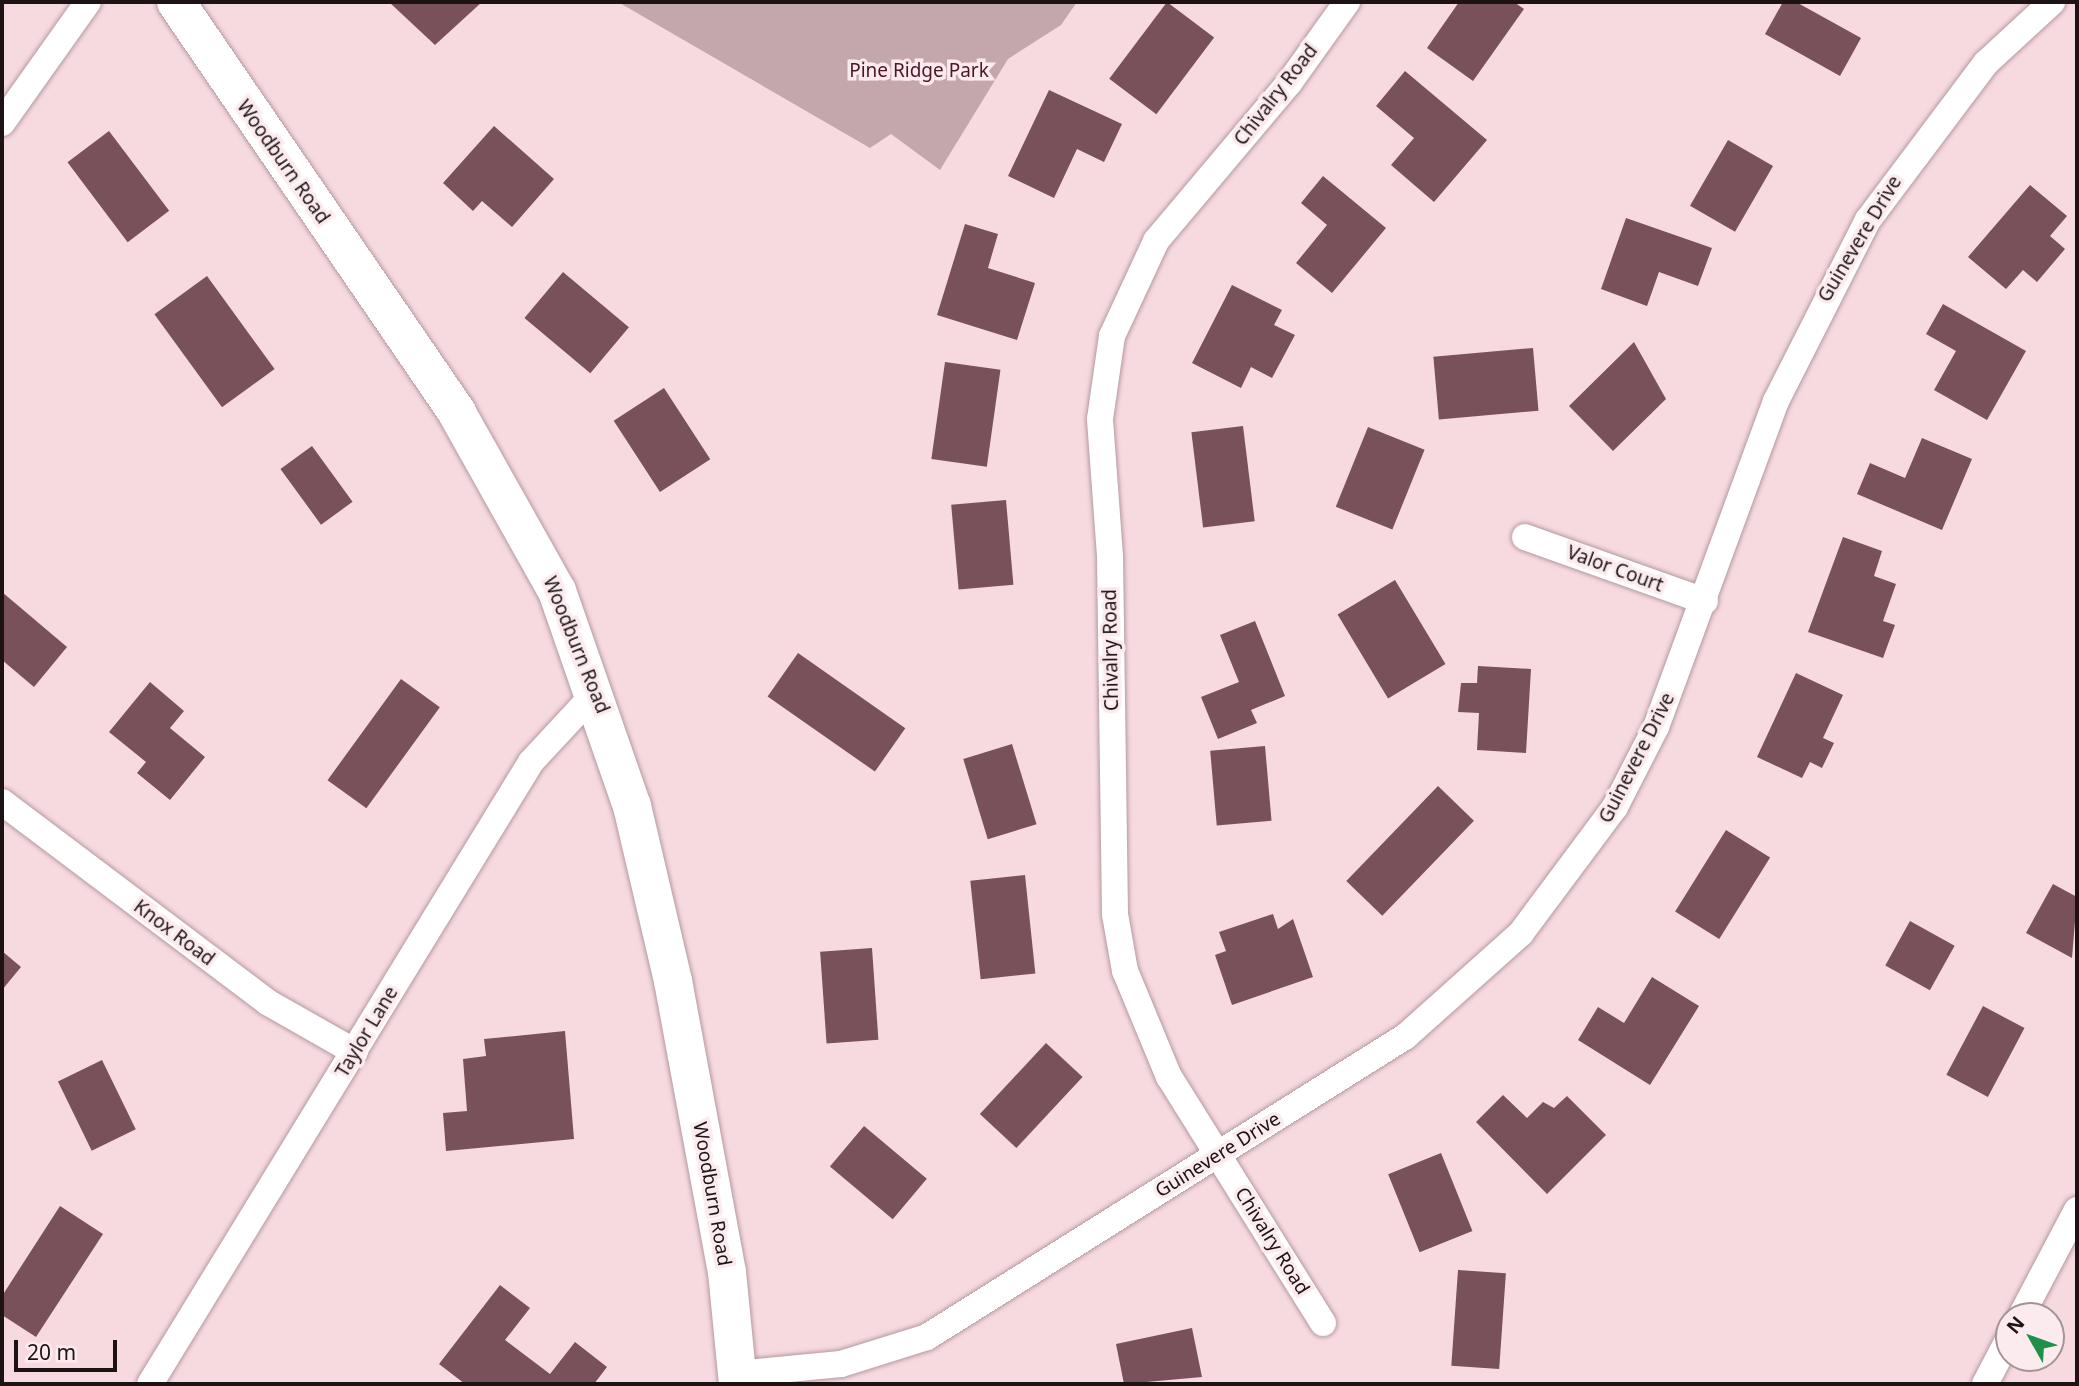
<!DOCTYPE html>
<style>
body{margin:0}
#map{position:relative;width:2079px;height:1386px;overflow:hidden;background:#f7dae0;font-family:"Noto Sans",sans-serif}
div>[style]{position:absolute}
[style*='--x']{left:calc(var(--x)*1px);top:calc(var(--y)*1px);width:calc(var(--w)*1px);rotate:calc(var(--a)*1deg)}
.green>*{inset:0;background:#c4a7ad}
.building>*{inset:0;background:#78515a;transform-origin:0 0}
.roads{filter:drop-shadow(0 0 2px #b4999f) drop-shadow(0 0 2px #b4999f)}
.street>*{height:26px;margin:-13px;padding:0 13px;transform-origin:13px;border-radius:13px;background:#fff}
.secondary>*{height:38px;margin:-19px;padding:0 19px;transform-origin:19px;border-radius:19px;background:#fff}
span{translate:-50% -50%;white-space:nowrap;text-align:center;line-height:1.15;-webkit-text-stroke:7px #fcebee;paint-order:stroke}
.park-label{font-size:19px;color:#4c1628}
.street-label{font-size:19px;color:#1d1315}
.frame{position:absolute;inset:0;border:4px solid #1d1315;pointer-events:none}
.north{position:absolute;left:1995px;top:1302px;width:70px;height:70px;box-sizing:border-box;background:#fcebee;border:2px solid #a39597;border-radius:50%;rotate:310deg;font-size:19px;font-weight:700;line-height:28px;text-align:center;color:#1d1315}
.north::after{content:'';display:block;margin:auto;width:24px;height:32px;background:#1e904a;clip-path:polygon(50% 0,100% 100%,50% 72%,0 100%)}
.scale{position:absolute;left:14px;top:1340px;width:103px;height:32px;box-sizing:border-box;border:4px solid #1d1315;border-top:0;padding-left:9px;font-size:21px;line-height:24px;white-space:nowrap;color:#1d1315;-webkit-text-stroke:5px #fcebee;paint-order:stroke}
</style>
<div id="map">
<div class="green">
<div style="clip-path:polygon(618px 2px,1077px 2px,1061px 25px,1008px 59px,940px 170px,891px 134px,870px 148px)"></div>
</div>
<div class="building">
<div style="clip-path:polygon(389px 2px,482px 2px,435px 45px)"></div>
<div style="left:1167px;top:2px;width:59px;height:96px;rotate:37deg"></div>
<div style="clip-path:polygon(1459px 2px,1514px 2px,1524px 9px,1473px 81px,1427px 48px)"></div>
<div style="clip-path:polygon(1783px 2px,1796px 2px,1861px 38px,1840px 76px,1765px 34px)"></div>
<div style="clip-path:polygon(1405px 71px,1487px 140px,1434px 202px,1391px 165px,1414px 138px,1376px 106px)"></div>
<div style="clip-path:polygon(1049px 90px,1122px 124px,1104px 162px,1077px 149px,1054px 198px,1008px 176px)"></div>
<div style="clip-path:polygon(494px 126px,554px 179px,512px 227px,482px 201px,473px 211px,443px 183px)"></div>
<div style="left:109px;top:131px;width:100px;height:52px;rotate:53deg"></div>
<div style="left:1728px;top:140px;width:52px;height:76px;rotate:30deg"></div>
<div style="clip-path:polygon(1323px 176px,1386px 228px,1332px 293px,1296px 263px,1327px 225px,1301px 203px)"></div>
<div style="clip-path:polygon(2030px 185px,2067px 216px,2050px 236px,2065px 249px,2037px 282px,2023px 270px,2006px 289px,1968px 257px)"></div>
<div style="clip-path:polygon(1626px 218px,1712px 248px,1698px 286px,1659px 272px,1647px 306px,1601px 289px)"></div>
<div style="clip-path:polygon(965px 224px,998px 234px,988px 268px,1035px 283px,1017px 340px,937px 315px)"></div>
<div style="left:563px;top:272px;width:86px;height:60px;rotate:40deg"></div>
<div style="left:207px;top:276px;width:115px;height:65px;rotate:54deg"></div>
<div style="clip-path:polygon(1232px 285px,1282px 310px,1274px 325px,1295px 335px,1272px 378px,1251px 367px,1241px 388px,1192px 363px)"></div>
<div style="clip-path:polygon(1943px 304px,2026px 351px,1987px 420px,1934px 390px,1956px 351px,1926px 334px)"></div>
<div style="clip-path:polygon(1634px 342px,1666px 399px,1613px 451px,1569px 406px)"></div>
<div style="left:1533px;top:348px;width:63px;height:100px;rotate:85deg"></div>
<div style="left:945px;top:362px;width:56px;height:98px;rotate:8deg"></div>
<div style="left:664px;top:388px;width:85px;height:60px;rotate:57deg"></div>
<div style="left:1243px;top:426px;width:96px;height:52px;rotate:83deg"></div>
<div style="left:1368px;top:427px;width:61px;height:86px;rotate:22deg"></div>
<div style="clip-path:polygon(1922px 438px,1972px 459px,1942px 530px,1857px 494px,1870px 463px,1905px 478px)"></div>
<div style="left:312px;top:446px;width:69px;height:39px;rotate:54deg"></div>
<div style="left:1006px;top:500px;width:85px;height:55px;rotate:85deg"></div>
<div style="clip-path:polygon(1843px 537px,1882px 551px,1874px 576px,1896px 584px,1883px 621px,1895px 625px,1883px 658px,1808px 632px)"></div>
<div style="left:1395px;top:580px;width:98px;height:67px;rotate:59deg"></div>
<div style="clip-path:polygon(2px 592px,67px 647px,34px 687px,2px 660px)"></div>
<div style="clip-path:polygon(1255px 621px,1285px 696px,1251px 710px,1257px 723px,1218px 739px,1201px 697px,1239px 682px,1220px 635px)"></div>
<div style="left:798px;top:653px;width:131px;height:53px;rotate:35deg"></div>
<div style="clip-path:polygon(1478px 666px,1531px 669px,1526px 753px,1477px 750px,1479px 713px,1458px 712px,1461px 683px,1477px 683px)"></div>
<div style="clip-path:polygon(1796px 673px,1843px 695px,1823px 738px,1834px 743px,1822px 768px,1810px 762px,1802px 778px,1757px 757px)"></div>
<div style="left:401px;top:679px;width:48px;height:125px;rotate:36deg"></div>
<div style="clip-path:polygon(150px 682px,184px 711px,170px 728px,205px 757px,170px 800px,137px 773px,146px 762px,109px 732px)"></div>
<div style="left:1012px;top:744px;width:84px;height:51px;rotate:73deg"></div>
<div style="left:1265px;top:746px;width:75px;height:55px;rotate:85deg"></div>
<div style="left:1438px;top:786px;width:50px;height:132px;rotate:44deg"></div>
<div style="left:1726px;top:830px;width:52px;height:96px;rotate:32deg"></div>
<div style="left:1025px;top:875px;width:99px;height:55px;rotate:84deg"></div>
<div style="clip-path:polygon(2053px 884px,2077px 897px,2072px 958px,2026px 933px)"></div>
<div style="clip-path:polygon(1273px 914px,1278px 929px,1293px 919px,1313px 977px,1232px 1005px,1215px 955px,1226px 951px,1219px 932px)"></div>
<div style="left:1910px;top:921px;width:51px;height:51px;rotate:29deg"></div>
<div style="left:872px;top:948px;width:92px;height:52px;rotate:86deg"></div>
<div style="clip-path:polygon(2px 951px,21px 967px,2px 990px)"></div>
<div style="clip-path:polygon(1652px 977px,1699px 1006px,1650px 1085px,1578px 1040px,1598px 1007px,1624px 1023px)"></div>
<div style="left:1983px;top:1006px;width:47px;height:78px;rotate:28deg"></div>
<div style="clip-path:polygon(565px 1031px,574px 1139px,446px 1151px,443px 1113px,467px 1111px,463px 1059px,486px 1056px,484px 1039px)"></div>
<div style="left:1046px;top:1043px;width:50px;height:97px;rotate:43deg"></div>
<div style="left:102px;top:1060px;width:77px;height:49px;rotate:64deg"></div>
<div style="clip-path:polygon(1503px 1095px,1527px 1118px,1543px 1102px,1554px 1108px,1567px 1096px,1606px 1135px,1547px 1194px,1476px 1122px)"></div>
<div style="left:864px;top:1126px;width:82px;height:53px;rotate:40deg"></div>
<div style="left:1441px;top:1153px;width:84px;height:57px;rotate:68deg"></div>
<div style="clip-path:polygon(60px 1206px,103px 1234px,36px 1337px,2px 1315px,2px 1296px)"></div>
<div style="left:1458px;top:1270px;width:48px;height:96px;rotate:4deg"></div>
<div style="clip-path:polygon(500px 1285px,530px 1308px,505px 1340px,550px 1374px,575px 1342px,607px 1367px,594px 1384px,465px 1384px,439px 1364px)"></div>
<div style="clip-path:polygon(1192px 1328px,1202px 1377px,1124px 1384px,1116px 1344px)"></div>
</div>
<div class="roads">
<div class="street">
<div style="--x:2;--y:123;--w:148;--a:-54.6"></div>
<div style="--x:1525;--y:537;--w:191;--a:19.6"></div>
<div style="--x:2;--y:802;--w:332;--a:37"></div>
<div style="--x:267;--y:1002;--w:101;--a:29.6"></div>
<div style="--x:2021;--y:1316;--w:120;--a:-62.2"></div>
<div style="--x:1323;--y:1323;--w:290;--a:-122"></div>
<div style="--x:1169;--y:1077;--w:115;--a:-112.5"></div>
<div style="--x:1125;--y:971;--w:58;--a:-100"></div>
<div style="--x:1115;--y:914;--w:358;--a:-90.8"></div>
<div style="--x:1110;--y:556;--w:137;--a:-94.2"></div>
<div style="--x:1100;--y:419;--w:84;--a:-81.8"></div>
<div style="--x:1112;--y:336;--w:105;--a:-65.1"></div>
<div style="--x:1156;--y:241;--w:207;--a:-49.9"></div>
<div style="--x:1289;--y:83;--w:100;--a:-54.4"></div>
<div style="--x:737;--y:1374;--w:104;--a:-5.5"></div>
<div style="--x:841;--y:1364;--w:90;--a:-17.4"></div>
<div style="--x:927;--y:1337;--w:566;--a:-32.14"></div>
<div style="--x:1406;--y:1036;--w:154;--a:-41.8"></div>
<div style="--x:1521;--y:933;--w:157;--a:-53.3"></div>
<div style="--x:1615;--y:807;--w:90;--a:-62.9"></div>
<div style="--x:1656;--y:727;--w:347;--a:-69.8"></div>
<div style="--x:1776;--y:401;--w:203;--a:-63.1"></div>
<div style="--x:1868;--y:220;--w:196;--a:-53.1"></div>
<div style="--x:1986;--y:63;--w:90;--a:-42.7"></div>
<div style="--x:150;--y:1384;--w:729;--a:-58.51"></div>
<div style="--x:531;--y:762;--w:97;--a:-47.1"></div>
<div style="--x:1985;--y:1384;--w:52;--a:-62.4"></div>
</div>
<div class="secondary">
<div style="--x:176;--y:2;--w:498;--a:55.6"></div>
<div style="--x:457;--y:413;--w:204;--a:60.7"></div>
<div style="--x:557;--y:591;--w:228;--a:70.8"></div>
<div style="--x:632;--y:806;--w:180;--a:76.8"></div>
<div style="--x:673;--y:981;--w:296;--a:79.5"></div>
<div style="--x:727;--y:1272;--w:113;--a:84.4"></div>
</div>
</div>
<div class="park-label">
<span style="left:919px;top:71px">Pine Ridge Park</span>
</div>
<div class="street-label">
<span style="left:1276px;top:95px;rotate:-52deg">Chivalry Road</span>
<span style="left:283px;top:162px;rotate:55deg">Woodburn Road</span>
<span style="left:1860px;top:239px;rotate:-59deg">Guinevere Drive</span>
<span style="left:1615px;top:569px;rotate:20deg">Valor Court</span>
<span style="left:576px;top:645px;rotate:68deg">Woodburn Road</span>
<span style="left:1111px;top:650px;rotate:-91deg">Chivalry Road</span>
<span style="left:1637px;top:758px;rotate:-63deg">Guinevere Drive</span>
<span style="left:174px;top:933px;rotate:37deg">Knox Road</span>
<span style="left:367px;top:1032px;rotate:-59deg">Taylor Lane</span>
<span style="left:1218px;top:1155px;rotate:-32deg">Guinevere Drive</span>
<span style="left:712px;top:1194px;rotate:80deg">Woodburn Road</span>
<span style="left:1272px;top:1241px;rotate:58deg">Chivalry Road</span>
</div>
<div class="frame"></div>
<div class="north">N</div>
<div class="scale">20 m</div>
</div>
